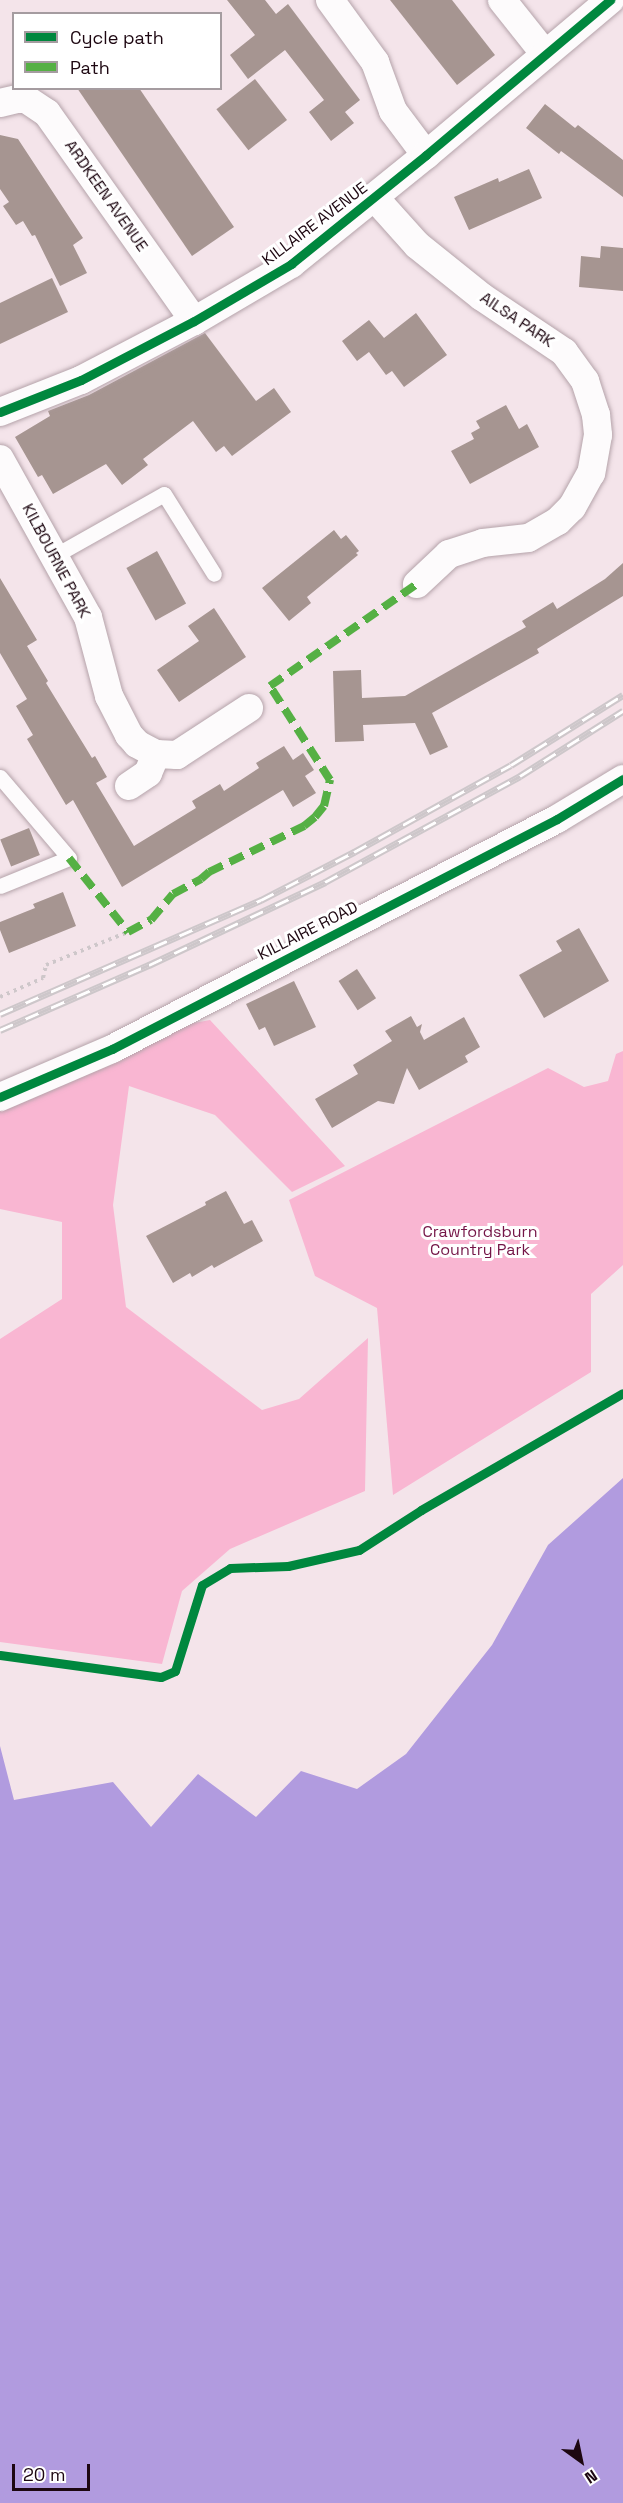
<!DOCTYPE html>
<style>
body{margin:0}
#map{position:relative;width:623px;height:2503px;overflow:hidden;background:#f4e4ea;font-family:"Space Grotesk",sans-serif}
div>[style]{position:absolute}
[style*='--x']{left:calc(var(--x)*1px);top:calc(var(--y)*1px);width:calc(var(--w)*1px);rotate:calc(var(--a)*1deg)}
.forest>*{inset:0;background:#f9b6d2}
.water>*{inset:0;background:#b19bdf}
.building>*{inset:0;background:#a69591;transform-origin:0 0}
.path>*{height:4px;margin-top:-2px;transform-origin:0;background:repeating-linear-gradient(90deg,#cec7ca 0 3px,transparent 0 7.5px)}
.roads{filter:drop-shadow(0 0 2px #b5a3aa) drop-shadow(0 0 2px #b5a3aa)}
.lane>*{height:15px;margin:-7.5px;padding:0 7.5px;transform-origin:7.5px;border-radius:7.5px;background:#fdfbfc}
.street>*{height:28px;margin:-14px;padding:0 14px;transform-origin:14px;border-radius:14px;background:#fdfbfc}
.rail>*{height:7px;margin-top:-3.5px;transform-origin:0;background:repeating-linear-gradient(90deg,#fff 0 14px,#cdc7ca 0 28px);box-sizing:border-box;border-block:2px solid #cdc7ca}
.quiet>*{height:8px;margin-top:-4px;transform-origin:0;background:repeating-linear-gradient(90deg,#55b044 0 15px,transparent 0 23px)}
.cycleway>*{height:9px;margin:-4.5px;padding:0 4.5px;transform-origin:4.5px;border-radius:4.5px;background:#00873e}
span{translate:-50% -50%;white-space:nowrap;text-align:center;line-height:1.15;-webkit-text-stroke:6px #fff;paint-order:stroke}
.street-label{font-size:16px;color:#1d0711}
.park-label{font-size:16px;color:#741547}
.legend{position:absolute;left:12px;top:12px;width:210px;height:78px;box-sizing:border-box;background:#fff;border:2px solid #a59ca0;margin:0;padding:8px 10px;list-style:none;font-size:18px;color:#1d0711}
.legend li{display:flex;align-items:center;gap:12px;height:30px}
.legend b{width:30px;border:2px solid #a59ca0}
.north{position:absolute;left:551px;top:2431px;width:60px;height:60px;-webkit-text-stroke:4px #fff;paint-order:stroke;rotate:147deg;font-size:16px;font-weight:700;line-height:24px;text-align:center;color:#1d0711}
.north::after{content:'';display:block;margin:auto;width:21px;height:27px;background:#1d0711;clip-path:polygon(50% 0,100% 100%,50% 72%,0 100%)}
.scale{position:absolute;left:12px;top:2464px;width:78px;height:27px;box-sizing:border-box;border:3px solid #1d0711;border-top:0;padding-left:8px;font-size:18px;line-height:21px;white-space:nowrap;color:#1d0711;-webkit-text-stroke:4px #fff;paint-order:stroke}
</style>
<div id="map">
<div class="forest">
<div style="clip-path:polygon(210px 1020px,345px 1166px,292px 1192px,215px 1115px,129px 1086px,113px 1205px,126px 1307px,262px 1410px,299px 1399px,368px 1338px,365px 1491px,230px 1549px,182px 1591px,162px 1664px,0 1642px,0 1339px,62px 1299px,62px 1222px,0 1209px,0 1107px,167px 1028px)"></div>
<div style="clip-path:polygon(623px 1051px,623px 1265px,591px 1294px,591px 1372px,393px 1495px,377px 1308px,315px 1276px,289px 1200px,548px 1068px,584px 1087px,608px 1081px,616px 1054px)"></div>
</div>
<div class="water">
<div style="clip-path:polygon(623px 1478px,623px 2503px,0 2503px,0 1746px,14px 1800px,113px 1782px,151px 1827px,198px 1774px,256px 1817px,301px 1771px,357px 1789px,406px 1754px,492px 1645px,548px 1545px)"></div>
</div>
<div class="building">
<div style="clip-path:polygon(227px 0,265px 0,276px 14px,288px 4px,360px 100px,345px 112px,354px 123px,331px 141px,309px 112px,324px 100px,285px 50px,248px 79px,230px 55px,255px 35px)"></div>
<div style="clip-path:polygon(390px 0,452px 0,495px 55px,457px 85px)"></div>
<div style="left:255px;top:79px;width:52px;height:49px;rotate:52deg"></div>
<div style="clip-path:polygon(77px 88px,139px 88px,234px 227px,192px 256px)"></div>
<div style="clip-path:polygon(545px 104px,575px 128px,578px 125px,623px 160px,623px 197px,561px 151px,559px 154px,526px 128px)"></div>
<div style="clip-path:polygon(0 135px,18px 139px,83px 238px,73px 245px,87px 273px,60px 286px,35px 235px,32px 236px,23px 221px,16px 225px,3px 206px,9px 202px,0 189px)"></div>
<div style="clip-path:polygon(529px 169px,542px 198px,469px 230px,454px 197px,498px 178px,499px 182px)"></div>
<div style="clip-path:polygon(601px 246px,623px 248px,623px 291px,579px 287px,581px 256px,600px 258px)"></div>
<div style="clip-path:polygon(52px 278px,68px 312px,0 344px,0 303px)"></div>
<div style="clip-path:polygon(416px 313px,447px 355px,404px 387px,392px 371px,386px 375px,369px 352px,357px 361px,342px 341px,369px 320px,384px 338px)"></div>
<div style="clip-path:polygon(205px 333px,256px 401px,274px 388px,291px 412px,232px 456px,224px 446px,216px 452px,193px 421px,143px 459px,148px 465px,122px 485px,106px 464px,53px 494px,42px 475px,38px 477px,15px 437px,50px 416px,48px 411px,89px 395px)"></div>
<div style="clip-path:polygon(506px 405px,519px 429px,527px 424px,539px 447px,470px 484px,451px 451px,474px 439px,471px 433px,480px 428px,476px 421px)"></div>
<div style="clip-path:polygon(334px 530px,341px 539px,346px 535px,359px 551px,356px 553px,358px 555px,307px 597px,311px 603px,289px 621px,262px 588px)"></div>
<div style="left:157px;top:551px;width:60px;height:35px;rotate:61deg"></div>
<div style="clip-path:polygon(623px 563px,623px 596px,537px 649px,539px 653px,432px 713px,448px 747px,430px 755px,415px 723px,363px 725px,364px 741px,335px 742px,333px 671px,361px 670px,362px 698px,405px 696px,526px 627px,522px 621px,553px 602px,557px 609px,605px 579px)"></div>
<div style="clip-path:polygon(0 578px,37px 640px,27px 646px,48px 681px,46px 683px,92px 758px,95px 756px,107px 777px,96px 783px,134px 846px,196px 808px,192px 801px,220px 784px,224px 791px,259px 768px,256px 763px,284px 746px,293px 760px,303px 753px,314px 770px,305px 776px,316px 793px,293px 807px,283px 790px,122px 887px,73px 800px,66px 805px,27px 739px,33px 735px,16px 706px,27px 699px,0 653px)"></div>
<div style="clip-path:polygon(214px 608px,246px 657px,179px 702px,157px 670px,199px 641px,188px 626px)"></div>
<div style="left:29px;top:828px;width:29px;height:31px;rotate:68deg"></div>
<div style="clip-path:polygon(63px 892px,76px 926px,9px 953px,0 930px,0 922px,35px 908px,33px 904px)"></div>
<div style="clip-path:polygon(579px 928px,609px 981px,544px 1018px,519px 975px,562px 951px,556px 941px)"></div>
<div style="left:357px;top:969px;width:35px;height:22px;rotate:57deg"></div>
<div style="clip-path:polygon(294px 981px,316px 1027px,274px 1046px,265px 1027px,259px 1030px,246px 1004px)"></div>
<div style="clip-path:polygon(411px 1016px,417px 1027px,422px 1024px,420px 1032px,424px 1040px,464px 1017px,480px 1047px,465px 1056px,468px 1062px,419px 1090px,407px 1068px,394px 1104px,378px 1101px,332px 1128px,315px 1099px,358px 1074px,353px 1065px,392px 1041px,385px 1031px)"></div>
<div style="clip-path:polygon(226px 1191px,244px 1224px,252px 1220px,263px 1241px,214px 1268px,212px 1265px,192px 1277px,190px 1273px,173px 1283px,146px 1236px,206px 1205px,205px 1202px)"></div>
</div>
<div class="path">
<div style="--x:0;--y:997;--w:47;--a:-23.8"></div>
<div style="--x:43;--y:978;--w:13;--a:-77"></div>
<div style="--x:46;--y:965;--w:88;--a:-21.9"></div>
</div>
<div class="roads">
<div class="lane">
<div style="--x:54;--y:556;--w:126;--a:-29.4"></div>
<div style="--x:164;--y:494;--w:94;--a:58"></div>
<div style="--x:0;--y:777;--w:106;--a:49.6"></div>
<div style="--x:69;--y:858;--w:74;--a:157.9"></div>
</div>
<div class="street">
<div style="--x:330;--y:0;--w:77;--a:54"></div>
<div style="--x:375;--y:62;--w:52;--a:69.8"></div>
<div style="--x:393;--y:111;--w:55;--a:53.1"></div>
<div style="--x:502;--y:0;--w:69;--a:51.5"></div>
<div style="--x:0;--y:103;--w:17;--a:-13"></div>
<div style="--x:17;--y:99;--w:9;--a:0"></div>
<div style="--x:26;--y:99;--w:25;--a:34"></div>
<div style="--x:47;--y:113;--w:255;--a:54.7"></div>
<div style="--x:374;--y:197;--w:64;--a:48.1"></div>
<div style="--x:417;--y:245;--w:83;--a:38.7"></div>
<div style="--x:482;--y:297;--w:99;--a:33.9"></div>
<div style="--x:564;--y:352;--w:36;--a:54"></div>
<div style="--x:585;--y:381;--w:36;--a:72"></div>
<div style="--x:596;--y:415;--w:20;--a:84"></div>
<div style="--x:598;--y:435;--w:39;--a:100"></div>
<div style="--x:591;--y:473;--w:39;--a:119"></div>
<div style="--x:572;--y:507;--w:20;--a:135"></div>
<div style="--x:558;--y:521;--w:34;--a:150"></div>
<div style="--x:528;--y:538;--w:45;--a:173.7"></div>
<div style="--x:483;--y:543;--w:36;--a:162"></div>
<div style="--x:449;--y:554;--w:44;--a:136.8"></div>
<div style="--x:0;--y:412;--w:87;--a:-21.6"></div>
<div style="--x:81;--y:380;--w:127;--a:-27.6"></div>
<div style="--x:194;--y:321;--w:113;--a:-30.4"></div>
<div style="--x:291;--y:264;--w:174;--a:-38.9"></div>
<div style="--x:426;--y:155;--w:241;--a:-40.1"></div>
<div style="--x:0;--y:459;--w:181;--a:60.9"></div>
<div style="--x:88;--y:617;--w:82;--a:75.1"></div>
<div style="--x:109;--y:696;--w:44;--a:62.9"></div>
<div style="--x:129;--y:735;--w:12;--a:48"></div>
<div style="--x:137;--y:744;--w:21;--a:28"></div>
<div style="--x:156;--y:754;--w:21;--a:3"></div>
<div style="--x:177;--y:755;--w:86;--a:-33.1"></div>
<div style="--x:129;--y:786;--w:23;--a:-34"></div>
<div style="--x:148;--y:773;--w:21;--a:-67"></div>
<div style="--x:0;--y:1097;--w:122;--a:-23.2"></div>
<div style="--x:112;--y:1049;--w:501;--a:-27.33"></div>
<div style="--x:557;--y:819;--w:77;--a:-31.2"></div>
</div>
</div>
<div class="rail">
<div style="--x:0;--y:1014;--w:285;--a:-23.6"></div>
<div style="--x:261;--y:900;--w:105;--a:-27.3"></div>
<div style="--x:354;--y:852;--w:179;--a:-29"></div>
<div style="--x:511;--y:765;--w:132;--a:-32"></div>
<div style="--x:0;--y:1030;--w:163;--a:-23.6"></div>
<div style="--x:149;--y:965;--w:195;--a:-25.2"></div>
<div style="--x:325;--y:882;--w:222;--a:-28.5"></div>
<div style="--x:520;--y:776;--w:122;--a:-32.3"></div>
</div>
<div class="quiet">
<div style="--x:69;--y:858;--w:95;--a:51.4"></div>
<div style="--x:128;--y:932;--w:26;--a:-28"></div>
<div style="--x:151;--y:920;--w:34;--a:-50"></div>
<div style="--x:173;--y:894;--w:32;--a:-28"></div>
<div style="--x:201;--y:879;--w:11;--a:-41"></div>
<div style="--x:209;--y:872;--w:106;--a:-25.8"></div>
<div style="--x:304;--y:826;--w:14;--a:-39"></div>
<div style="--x:315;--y:817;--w:14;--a:-51"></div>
<div style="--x:324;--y:806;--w:27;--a:-77"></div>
<div style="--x:330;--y:780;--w:112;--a:-122.6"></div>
<div style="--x:270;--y:686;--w:179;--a:-34.8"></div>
</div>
<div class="cycleway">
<div style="--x:0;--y:412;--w:87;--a:-21.6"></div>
<div style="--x:81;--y:380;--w:127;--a:-27.6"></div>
<div style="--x:194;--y:321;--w:113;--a:-30.4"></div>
<div style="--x:291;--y:264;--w:174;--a:-38.9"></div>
<div style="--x:426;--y:155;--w:241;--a:-40.1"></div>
<div style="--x:0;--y:1097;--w:122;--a:-23.2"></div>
<div style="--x:112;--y:1049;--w:501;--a:-27.33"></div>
<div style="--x:557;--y:819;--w:77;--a:-31.2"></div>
<div style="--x:0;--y:1655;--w:162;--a:7.8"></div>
<div style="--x:161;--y:1677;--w:15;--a:-23"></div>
<div style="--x:175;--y:1671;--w:90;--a:-72.6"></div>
<div style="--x:202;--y:1585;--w:33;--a:-31"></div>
<div style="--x:230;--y:1568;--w:58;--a:-2"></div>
<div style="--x:288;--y:1566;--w:73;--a:-12.7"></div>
<div style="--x:359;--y:1550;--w:74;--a:-32.8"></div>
<div style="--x:421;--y:1510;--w:233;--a:-30.1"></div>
</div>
<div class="street-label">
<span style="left:106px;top:196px;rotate:55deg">ARDKEEN AVENUE</span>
<span style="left:315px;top:224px;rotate:-37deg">KILLAIRE AVENUE</span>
<span style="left:517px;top:320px;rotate:34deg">AILSA PARK</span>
<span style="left:56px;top:561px;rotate:62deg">KILBOURNE PARK</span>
<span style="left:308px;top:931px;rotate:-27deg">KILLAIRE ROAD</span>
</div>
<div class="park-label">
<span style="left:480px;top:1241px">Crawfordsburn<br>Country Park</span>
</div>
<ul class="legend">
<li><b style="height:8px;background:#00873e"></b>Cycle path</li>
<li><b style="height:8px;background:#55b044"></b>Path</li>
</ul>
<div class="north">N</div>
<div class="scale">20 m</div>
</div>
